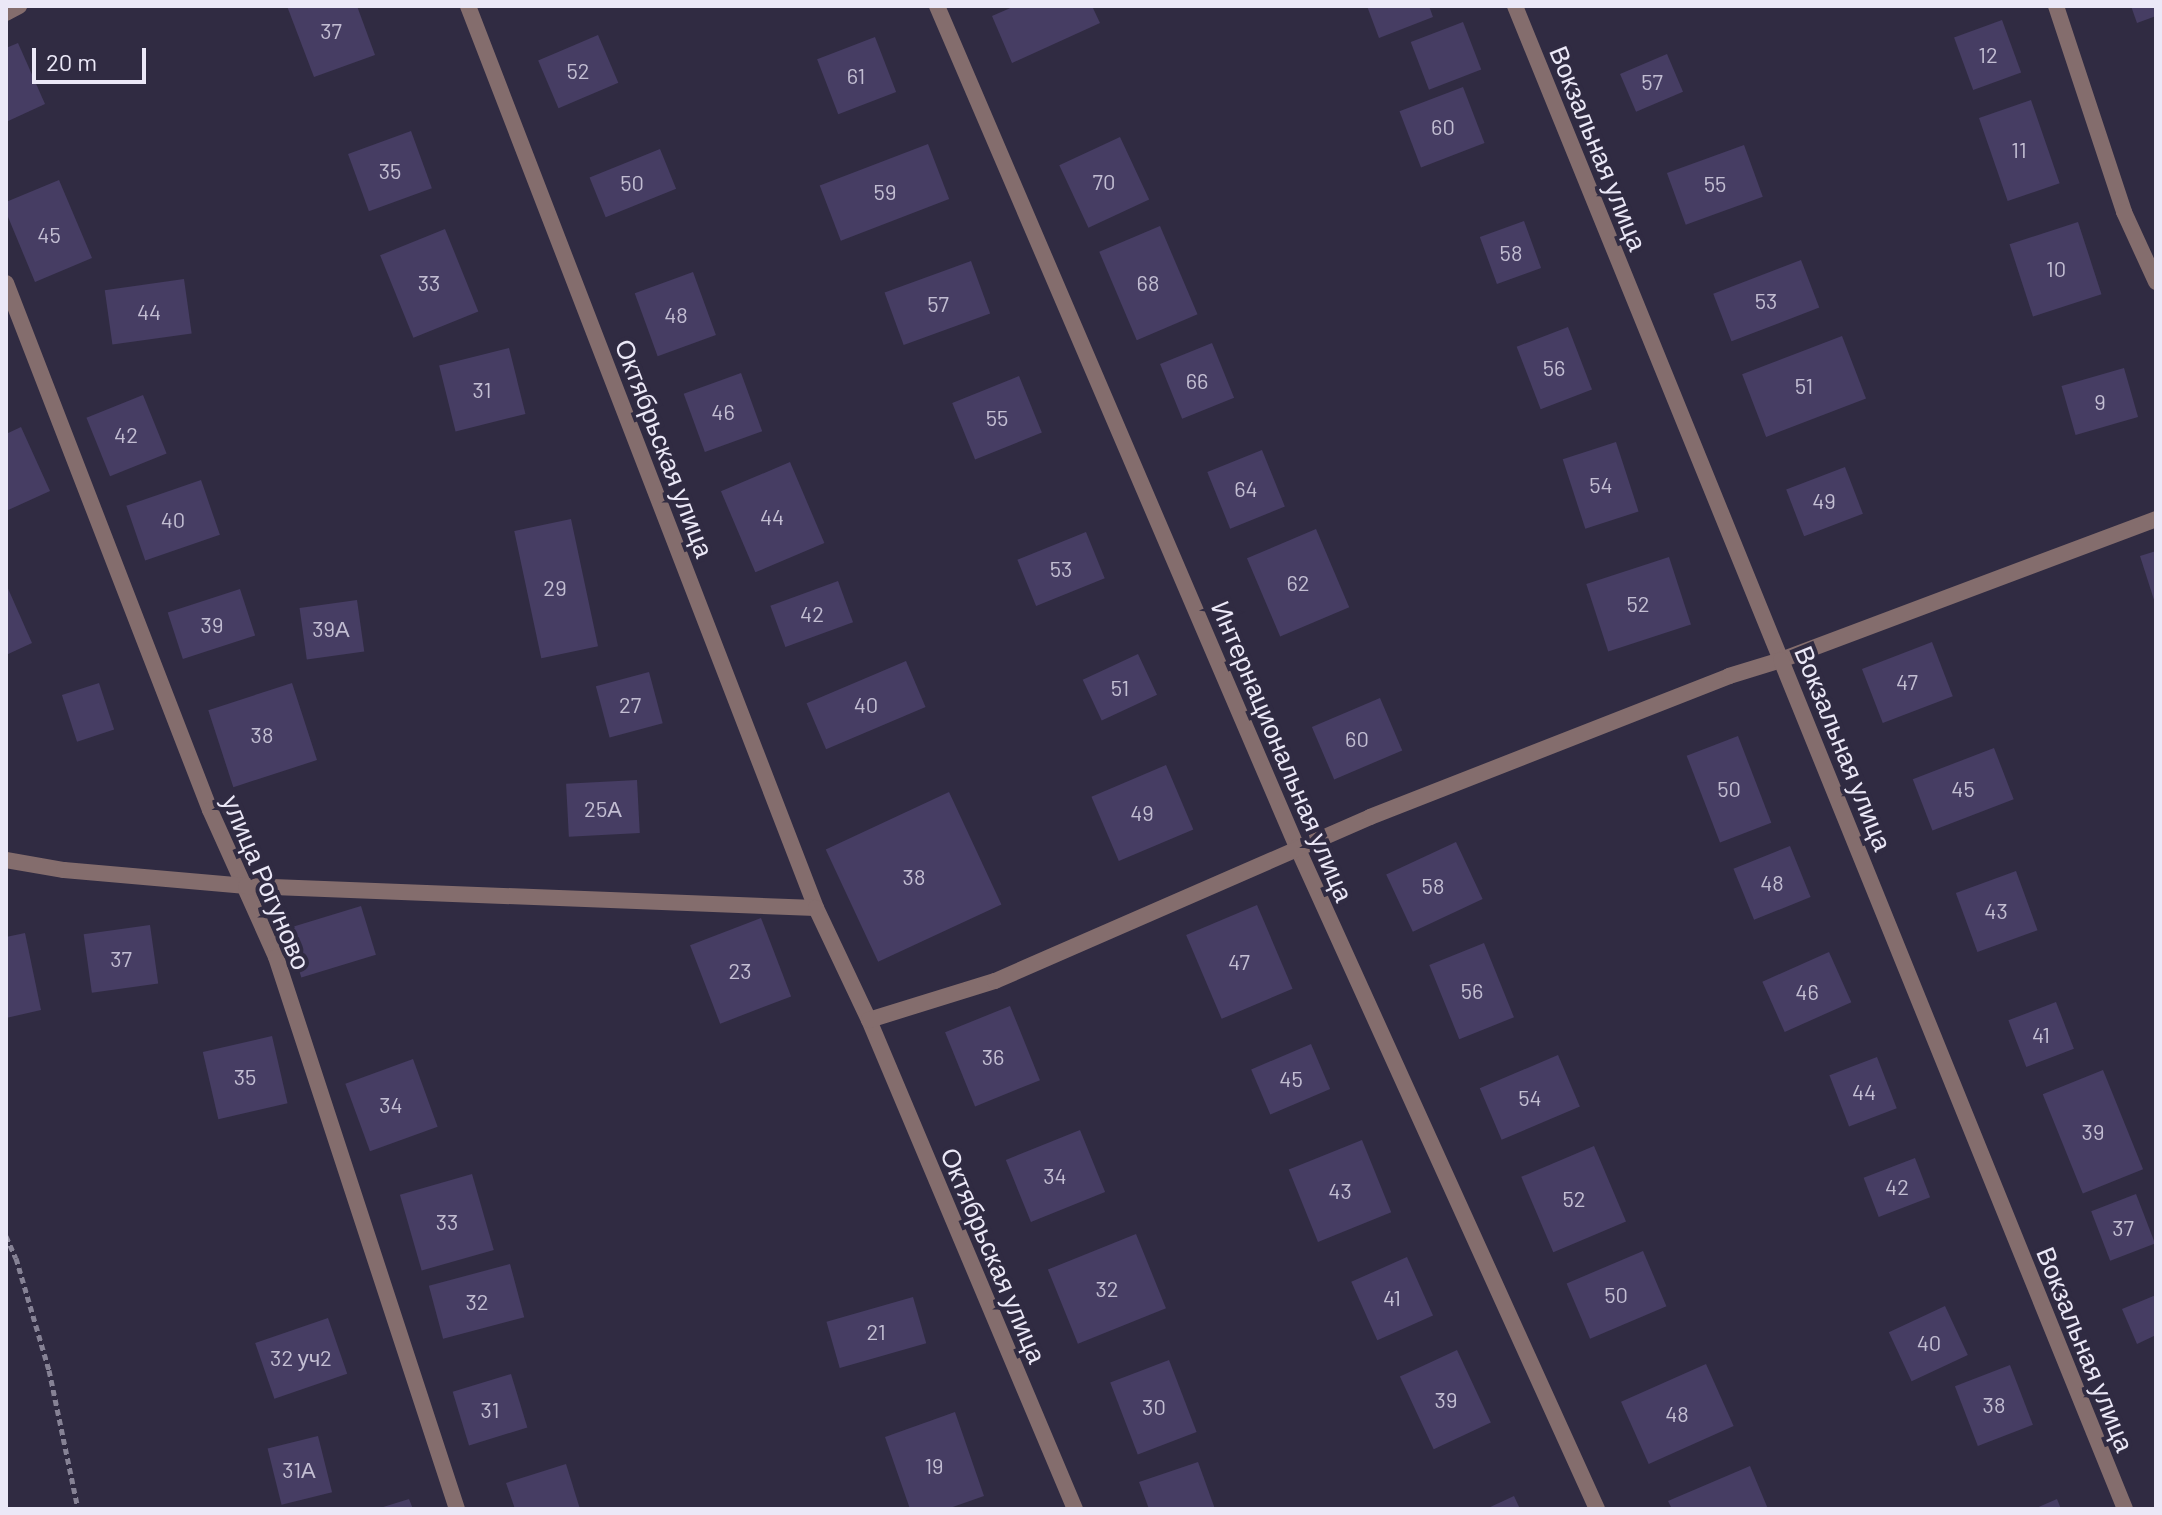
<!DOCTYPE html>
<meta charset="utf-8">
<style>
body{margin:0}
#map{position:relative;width:2162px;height:1515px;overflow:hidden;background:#302b42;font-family:Barlow,sans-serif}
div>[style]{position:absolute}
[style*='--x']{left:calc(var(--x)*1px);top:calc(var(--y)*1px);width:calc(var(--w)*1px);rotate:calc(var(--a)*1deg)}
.building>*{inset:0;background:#463d63;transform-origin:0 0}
.path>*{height:5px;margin-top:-2.5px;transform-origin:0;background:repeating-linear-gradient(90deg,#868295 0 6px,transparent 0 10px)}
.minor>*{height:16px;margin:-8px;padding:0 8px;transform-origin:8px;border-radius:8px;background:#846d6d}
.tertiary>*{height:16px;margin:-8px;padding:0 8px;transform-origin:8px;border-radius:8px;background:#846d6d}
span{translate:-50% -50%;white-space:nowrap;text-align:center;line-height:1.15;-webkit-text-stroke:8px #302b42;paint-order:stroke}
.number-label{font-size:22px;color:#c2bdd2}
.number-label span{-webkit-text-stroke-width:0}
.street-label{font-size:26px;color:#ebe8f7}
.frame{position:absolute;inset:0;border:8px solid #ebe8f7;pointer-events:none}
.scale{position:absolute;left:32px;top:48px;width:114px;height:36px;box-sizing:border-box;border:4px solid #ebe8f7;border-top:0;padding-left:10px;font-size:24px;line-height:28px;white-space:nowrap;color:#ebe8f7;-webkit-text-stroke:6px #302b42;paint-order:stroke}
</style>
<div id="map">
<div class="building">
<div style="clip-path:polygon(287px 6px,357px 6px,375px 55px,314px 77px)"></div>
<div style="clip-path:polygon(1015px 6px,1092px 6px,1100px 23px,1012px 63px,992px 16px)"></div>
<div style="clip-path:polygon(1367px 6px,1429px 6px,1433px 17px,1379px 38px)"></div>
<div style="clip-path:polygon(2131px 6px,2156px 6px,2156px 16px,2137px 23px)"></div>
<div style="left:2002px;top:20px;width:56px;height:51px;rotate:70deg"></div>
<div style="left:1463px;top:22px;width:51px;height:56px;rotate:69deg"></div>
<div style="left:598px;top:35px;width:52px;height:65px;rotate:67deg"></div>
<div style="left:875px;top:37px;width:59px;height:62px;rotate:69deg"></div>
<div style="clip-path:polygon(18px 43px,45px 104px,6px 122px,6px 48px)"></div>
<div style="left:1667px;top:54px;width:41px;height:51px;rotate:67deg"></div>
<div style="left:1463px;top:87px;width:60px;height:68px;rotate:69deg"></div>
<div style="left:2031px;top:100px;width:88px;height:55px;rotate:71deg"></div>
<div style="left:411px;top:131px;width:61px;height:67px;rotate:70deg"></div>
<div style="left:1120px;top:137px;width:69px;height:67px;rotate:65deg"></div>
<div style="left:928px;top:144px;width:59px;height:116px;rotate:69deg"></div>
<div style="left:1744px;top:145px;width:55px;height:82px;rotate:70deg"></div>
<div style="left:660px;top:149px;width:43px;height:76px;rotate:68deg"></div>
<div style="clip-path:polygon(59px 180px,92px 258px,35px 282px,6px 212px,6px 202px)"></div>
<div style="left:1524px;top:221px;width:50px;height:47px;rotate:70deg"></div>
<div style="left:2078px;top:222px;width:76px;height:72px;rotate:72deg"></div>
<div style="left:1160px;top:226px;width:96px;height:66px;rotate:67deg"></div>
<div style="left:445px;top:229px;width:89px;height:70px;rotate:68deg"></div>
<div style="left:1801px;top:260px;width:51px;height:94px;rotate:69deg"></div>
<div style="left:971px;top:261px;width:56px;height:92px;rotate:70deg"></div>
<div style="left:693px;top:272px;width:67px;height:62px;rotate:70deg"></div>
<div style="left:184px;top:279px;width:55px;height:80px;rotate:82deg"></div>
<div style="left:1568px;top:327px;width:67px;height:55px;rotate:69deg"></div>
<div style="left:1842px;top:336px;width:67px;height:107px;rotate:69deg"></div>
<div style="left:1212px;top:343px;width:59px;height:56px;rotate:68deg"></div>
<div style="left:509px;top:348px;width:68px;height:72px;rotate:76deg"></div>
<div style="left:2124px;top:368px;width:51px;height:65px;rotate:74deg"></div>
<div style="left:741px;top:373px;width:62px;height:61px;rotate:70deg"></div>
<div style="left:1019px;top:376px;width:61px;height:72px;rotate:68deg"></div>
<div style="left:143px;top:395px;width:63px;height:61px;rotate:68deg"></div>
<div style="clip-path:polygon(21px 427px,50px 491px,6px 511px,6px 434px)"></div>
<div style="left:1616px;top:442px;width:73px;height:56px;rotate:72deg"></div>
<div style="left:1262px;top:450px;width:61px;height:59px;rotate:68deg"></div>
<div style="left:790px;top:462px;width:88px;height:75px;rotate:67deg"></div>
<div style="left:1845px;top:467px;width:50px;height:63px;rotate:69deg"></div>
<div style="left:201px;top:480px;width:58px;height:79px;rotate:71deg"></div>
<div style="left:571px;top:519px;width:130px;height:58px;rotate:78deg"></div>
<div style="left:1316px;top:529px;width:85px;height:75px;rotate:67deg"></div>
<div style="left:1086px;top:532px;width:50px;height:74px;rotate:68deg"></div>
<div style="clip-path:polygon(2156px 551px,2156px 603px,2155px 603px,2140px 556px)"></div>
<div style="left:1669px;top:557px;width:71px;height:87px;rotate:72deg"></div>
<div style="left:838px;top:581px;width:44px;height:72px;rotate:70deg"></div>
<div style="clip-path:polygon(6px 584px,32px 643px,6px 655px)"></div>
<div style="left:240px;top:589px;width:49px;height:76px;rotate:72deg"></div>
<div style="left:357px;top:600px;width:52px;height:58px;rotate:82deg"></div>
<div style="left:1932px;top:642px;width:58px;height:75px;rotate:69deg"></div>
<div style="left:1138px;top:654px;width:45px;height:61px;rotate:65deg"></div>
<div style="left:906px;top:661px;width:50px;height:108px;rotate:67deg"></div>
<div style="left:649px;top:672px;width:53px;height:55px;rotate:75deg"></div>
<div style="left:99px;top:683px;width:49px;height:39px;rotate:72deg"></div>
<div style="left:292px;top:683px;width:81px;height:88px;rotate:72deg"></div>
<div style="left:1380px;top:698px;width:57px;height:74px;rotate:67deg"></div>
<div style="left:1738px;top:736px;width:93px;height:55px;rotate:69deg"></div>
<div style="left:1994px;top:748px;width:55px;height:87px;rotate:69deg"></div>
<div style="left:1166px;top:765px;width:70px;height:81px;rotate:67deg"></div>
<div style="left:637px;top:780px;width:53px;height:71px;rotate:87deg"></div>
<div style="left:949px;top:792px;width:124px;height:136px;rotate:65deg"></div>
<div style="left:1456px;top:842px;width:63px;height:77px;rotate:65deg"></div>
<div style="left:1790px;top:846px;width:55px;height:61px;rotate:68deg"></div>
<div style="left:2016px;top:871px;width:63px;height:64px;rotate:70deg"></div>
<div style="left:1257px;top:905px;width:91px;height:77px;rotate:67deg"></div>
<div style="left:361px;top:906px;width:51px;height:78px;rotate:73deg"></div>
<div style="left:761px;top:918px;width:84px;height:76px;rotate:69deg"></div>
<div style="left:150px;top:925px;width:59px;height:67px;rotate:82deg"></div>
<div style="clip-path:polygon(25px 933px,41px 1010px,6px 1018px,6px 937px)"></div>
<div style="left:1484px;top:943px;width:80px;height:59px;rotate:68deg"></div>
<div style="left:1829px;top:952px;width:55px;height:73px;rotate:66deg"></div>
<div style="left:2056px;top:1002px;width:50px;height:51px;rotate:69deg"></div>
<div style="left:1010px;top:1006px;width:80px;height:70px;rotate:68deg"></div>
<div style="left:272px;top:1036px;width:69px;height:71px;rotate:77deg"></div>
<div style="left:1311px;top:1044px;width:49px;height:65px;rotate:67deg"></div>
<div style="left:1558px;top:1055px;width:56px;height:85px;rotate:67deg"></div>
<div style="left:1877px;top:1057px;width:55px;height:51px;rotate:69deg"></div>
<div style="left:413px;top:1059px;width:72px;height:72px;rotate:70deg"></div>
<div style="left:2103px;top:1070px;width:107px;height:65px;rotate:68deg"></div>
<div style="left:1080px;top:1130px;width:67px;height:80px;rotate:68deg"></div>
<div style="left:1362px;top:1140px;width:78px;height:79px;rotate:68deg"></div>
<div style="left:1594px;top:1146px;width:82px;height:79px;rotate:67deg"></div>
<div style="left:1915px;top:1158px;width:42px;height:55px;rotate:69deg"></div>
<div style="left:472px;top:1174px;width:79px;height:75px;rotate:74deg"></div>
<div style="left:2136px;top:1194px;width:53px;height:48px;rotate:69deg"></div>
<div style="left:1136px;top:1234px;width:80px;height:95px;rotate:68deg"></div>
<div style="left:1643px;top:1251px;width:60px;height:83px;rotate:67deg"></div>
<div style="left:1407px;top:1257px;width:64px;height:61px;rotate:66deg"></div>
<div style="left:510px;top:1264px;width:55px;height:84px;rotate:75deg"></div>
<div style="clip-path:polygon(2156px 1295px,2156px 1335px,2137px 1344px,2122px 1309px)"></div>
<div style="left:913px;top:1297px;width:48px;height:90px;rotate:74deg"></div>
<div style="left:1945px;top:1306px;width:54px;height:62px;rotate:65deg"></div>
<div style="left:328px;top:1318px;width:59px;height:77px;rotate:71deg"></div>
<div style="left:1457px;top:1350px;width:80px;height:63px;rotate:65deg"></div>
<div style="left:1169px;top:1360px;width:77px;height:63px;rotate:69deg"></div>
<div style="left:1706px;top:1364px;width:68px;height:93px;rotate:66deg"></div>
<div style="left:2010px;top:1365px;width:64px;height:59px;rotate:69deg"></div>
<div style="left:511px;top:1374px;width:56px;height:61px;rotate:73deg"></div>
<div style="clip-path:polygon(955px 1412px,984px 1496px,947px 1509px,910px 1509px,885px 1437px)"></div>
<div style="left:318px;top:1436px;width:58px;height:52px;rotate:76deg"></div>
<div style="clip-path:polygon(1198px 1462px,1215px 1509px,1149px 1509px,1139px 1482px)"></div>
<div style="clip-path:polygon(566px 1464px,580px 1509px,515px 1509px,506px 1483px)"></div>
<div style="clip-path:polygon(1750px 1466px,1768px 1509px,1672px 1509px,1668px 1501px)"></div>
<div style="clip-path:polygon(1514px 1496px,1520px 1509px,1486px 1509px)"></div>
<div style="clip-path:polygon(409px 1499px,413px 1509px,380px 1509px,380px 1508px)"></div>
<div style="clip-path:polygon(2057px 1499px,2061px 1509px,2034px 1509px)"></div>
</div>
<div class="path">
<div style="--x:6;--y:1236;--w:24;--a:66"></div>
<div style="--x:16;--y:1258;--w:117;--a:73.6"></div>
<div style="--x:49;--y:1370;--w:142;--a:78.2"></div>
</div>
<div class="minor">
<div style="--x:468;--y:6;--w:967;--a:68.9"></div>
<div style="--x:937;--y:6;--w:915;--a:66.83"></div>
<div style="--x:1297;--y:847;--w:727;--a:65.62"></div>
<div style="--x:1515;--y:6;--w:706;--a:67.87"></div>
<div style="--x:1781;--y:660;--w:401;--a:-20.6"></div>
<div style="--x:2056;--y:6;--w:217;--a:71.7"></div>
<div style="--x:2124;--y:212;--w:77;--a:65.4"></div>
<div style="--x:6;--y:13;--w:15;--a:-28"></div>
<div style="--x:6;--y:283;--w:565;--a:68.84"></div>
<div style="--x:210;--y:810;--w:161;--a:65.8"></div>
<div style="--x:276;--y:957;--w:581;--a:71.85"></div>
<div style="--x:869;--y:1020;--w:531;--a:67.16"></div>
</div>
<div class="tertiary">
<div style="--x:6;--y:860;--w:59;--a:9.8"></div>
<div style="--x:64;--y:870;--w:183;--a:5"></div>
<div style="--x:246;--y:886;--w:570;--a:2.21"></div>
<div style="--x:816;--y:908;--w:124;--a:64.7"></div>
<div style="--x:869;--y:1020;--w:132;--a:-17.2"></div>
<div style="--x:995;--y:981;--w:409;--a:-23.6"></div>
<div style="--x:1370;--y:817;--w:386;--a:-21.4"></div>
<div style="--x:1729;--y:676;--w:54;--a:-17.1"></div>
<div style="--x:1781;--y:660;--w:916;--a:67.94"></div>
</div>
<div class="number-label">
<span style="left:331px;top:31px">37</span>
<span style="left:1988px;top:55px">12</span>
<span style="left:578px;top:71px">52</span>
<span style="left:856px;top:76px">61</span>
<span style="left:1652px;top:82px">57</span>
<span style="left:1443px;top:127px">60</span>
<span style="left:2019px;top:150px">11</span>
<span style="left:390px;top:171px">35</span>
<span style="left:1104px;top:182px">70</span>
<span style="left:632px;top:183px">50</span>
<span style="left:1715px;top:184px">55</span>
<span style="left:885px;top:192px">59</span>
<span style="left:49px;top:235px">45</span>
<span style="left:1511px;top:253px">58</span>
<span style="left:2056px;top:269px">10</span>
<span style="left:429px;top:283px">33</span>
<span style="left:1148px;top:283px">68</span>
<span style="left:1766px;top:301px">53</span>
<span style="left:938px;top:304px">57</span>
<span style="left:149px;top:312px">44</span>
<span style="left:676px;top:315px">48</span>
<span style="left:1554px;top:368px">56</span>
<span style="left:1197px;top:381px">66</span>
<span style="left:1804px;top:386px">51</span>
<span style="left:482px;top:390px">31</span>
<span style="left:2100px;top:402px">9</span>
<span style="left:723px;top:412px">46</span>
<span style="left:997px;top:418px">55</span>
<span style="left:126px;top:435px">42</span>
<span style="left:1601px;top:485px">54</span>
<span style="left:1246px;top:489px">64</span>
<span style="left:1824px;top:501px">49</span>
<span style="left:772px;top:517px">44</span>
<span style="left:173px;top:520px">40</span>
<span style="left:1061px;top:569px">53</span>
<span style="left:1298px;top:583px">62</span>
<span style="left:555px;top:588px">29</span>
<span style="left:1638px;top:604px">52</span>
<span style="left:812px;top:614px">42</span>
<span style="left:212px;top:625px">39</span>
<span style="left:331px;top:629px">39А</span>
<span style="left:1907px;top:682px">47</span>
<span style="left:1120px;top:688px">51</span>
<span style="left:630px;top:705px">27</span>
<span style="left:866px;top:705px">40</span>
<span style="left:262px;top:735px">38</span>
<span style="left:1357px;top:739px">60</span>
<span style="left:1729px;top:789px">50</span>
<span style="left:1963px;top:789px">45</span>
<span style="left:603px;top:809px">25А</span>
<span style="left:1142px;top:813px">49</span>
<span style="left:914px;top:877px">38</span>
<span style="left:1772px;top:883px">48</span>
<span style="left:1433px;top:886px">58</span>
<span style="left:1996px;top:911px">43</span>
<span style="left:121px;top:959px">37</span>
<span style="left:1239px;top:962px">47</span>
<span style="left:740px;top:971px">23</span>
<span style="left:1472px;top:991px">56</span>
<span style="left:1807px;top:992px">46</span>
<span style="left:2041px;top:1035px">41</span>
<span style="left:993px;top:1057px">36</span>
<span style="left:245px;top:1077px">35</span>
<span style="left:1291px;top:1079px">45</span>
<span style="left:1864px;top:1092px">44</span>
<span style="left:1530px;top:1098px">54</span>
<span style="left:391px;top:1105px">34</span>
<span style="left:2093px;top:1132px">39</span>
<span style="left:1055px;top:1176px">34</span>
<span style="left:1897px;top:1187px">42</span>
<span style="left:1340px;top:1191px">43</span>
<span style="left:1574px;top:1199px">52</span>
<span style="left:447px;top:1222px">33</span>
<span style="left:2123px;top:1228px">37</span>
<span style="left:1107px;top:1289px">32</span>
<span style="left:1616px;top:1295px">50</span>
<span style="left:1392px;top:1298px">41</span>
<span style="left:477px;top:1302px">32</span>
<span style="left:876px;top:1332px">21</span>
<span style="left:1929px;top:1343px">40</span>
<span style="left:301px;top:1358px">32 уч2</span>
<span style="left:1446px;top:1400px">39</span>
<span style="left:1994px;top:1405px">38</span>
<span style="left:1154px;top:1407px">30</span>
<span style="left:490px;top:1410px">31</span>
<span style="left:1677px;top:1414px">48</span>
<span style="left:934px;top:1466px">19</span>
<span style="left:299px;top:1470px">31А</span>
</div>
<div class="street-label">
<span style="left:1599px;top:148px;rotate:68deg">Вокзальная улица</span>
<span style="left:665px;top:448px;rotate:69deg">Октябрьская улица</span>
<span style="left:1844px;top:748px;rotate:68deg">Вокзальная улица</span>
<span style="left:1283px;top:751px;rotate:67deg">Интернациональная улица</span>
<span style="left:267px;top:882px;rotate:67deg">улица Рогуново</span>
<span style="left:994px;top:1255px;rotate:67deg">Октябрьская улица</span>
<span style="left:2086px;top:1349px;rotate:68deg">Вокзальная улица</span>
</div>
<div class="frame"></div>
<div class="scale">20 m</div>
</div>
